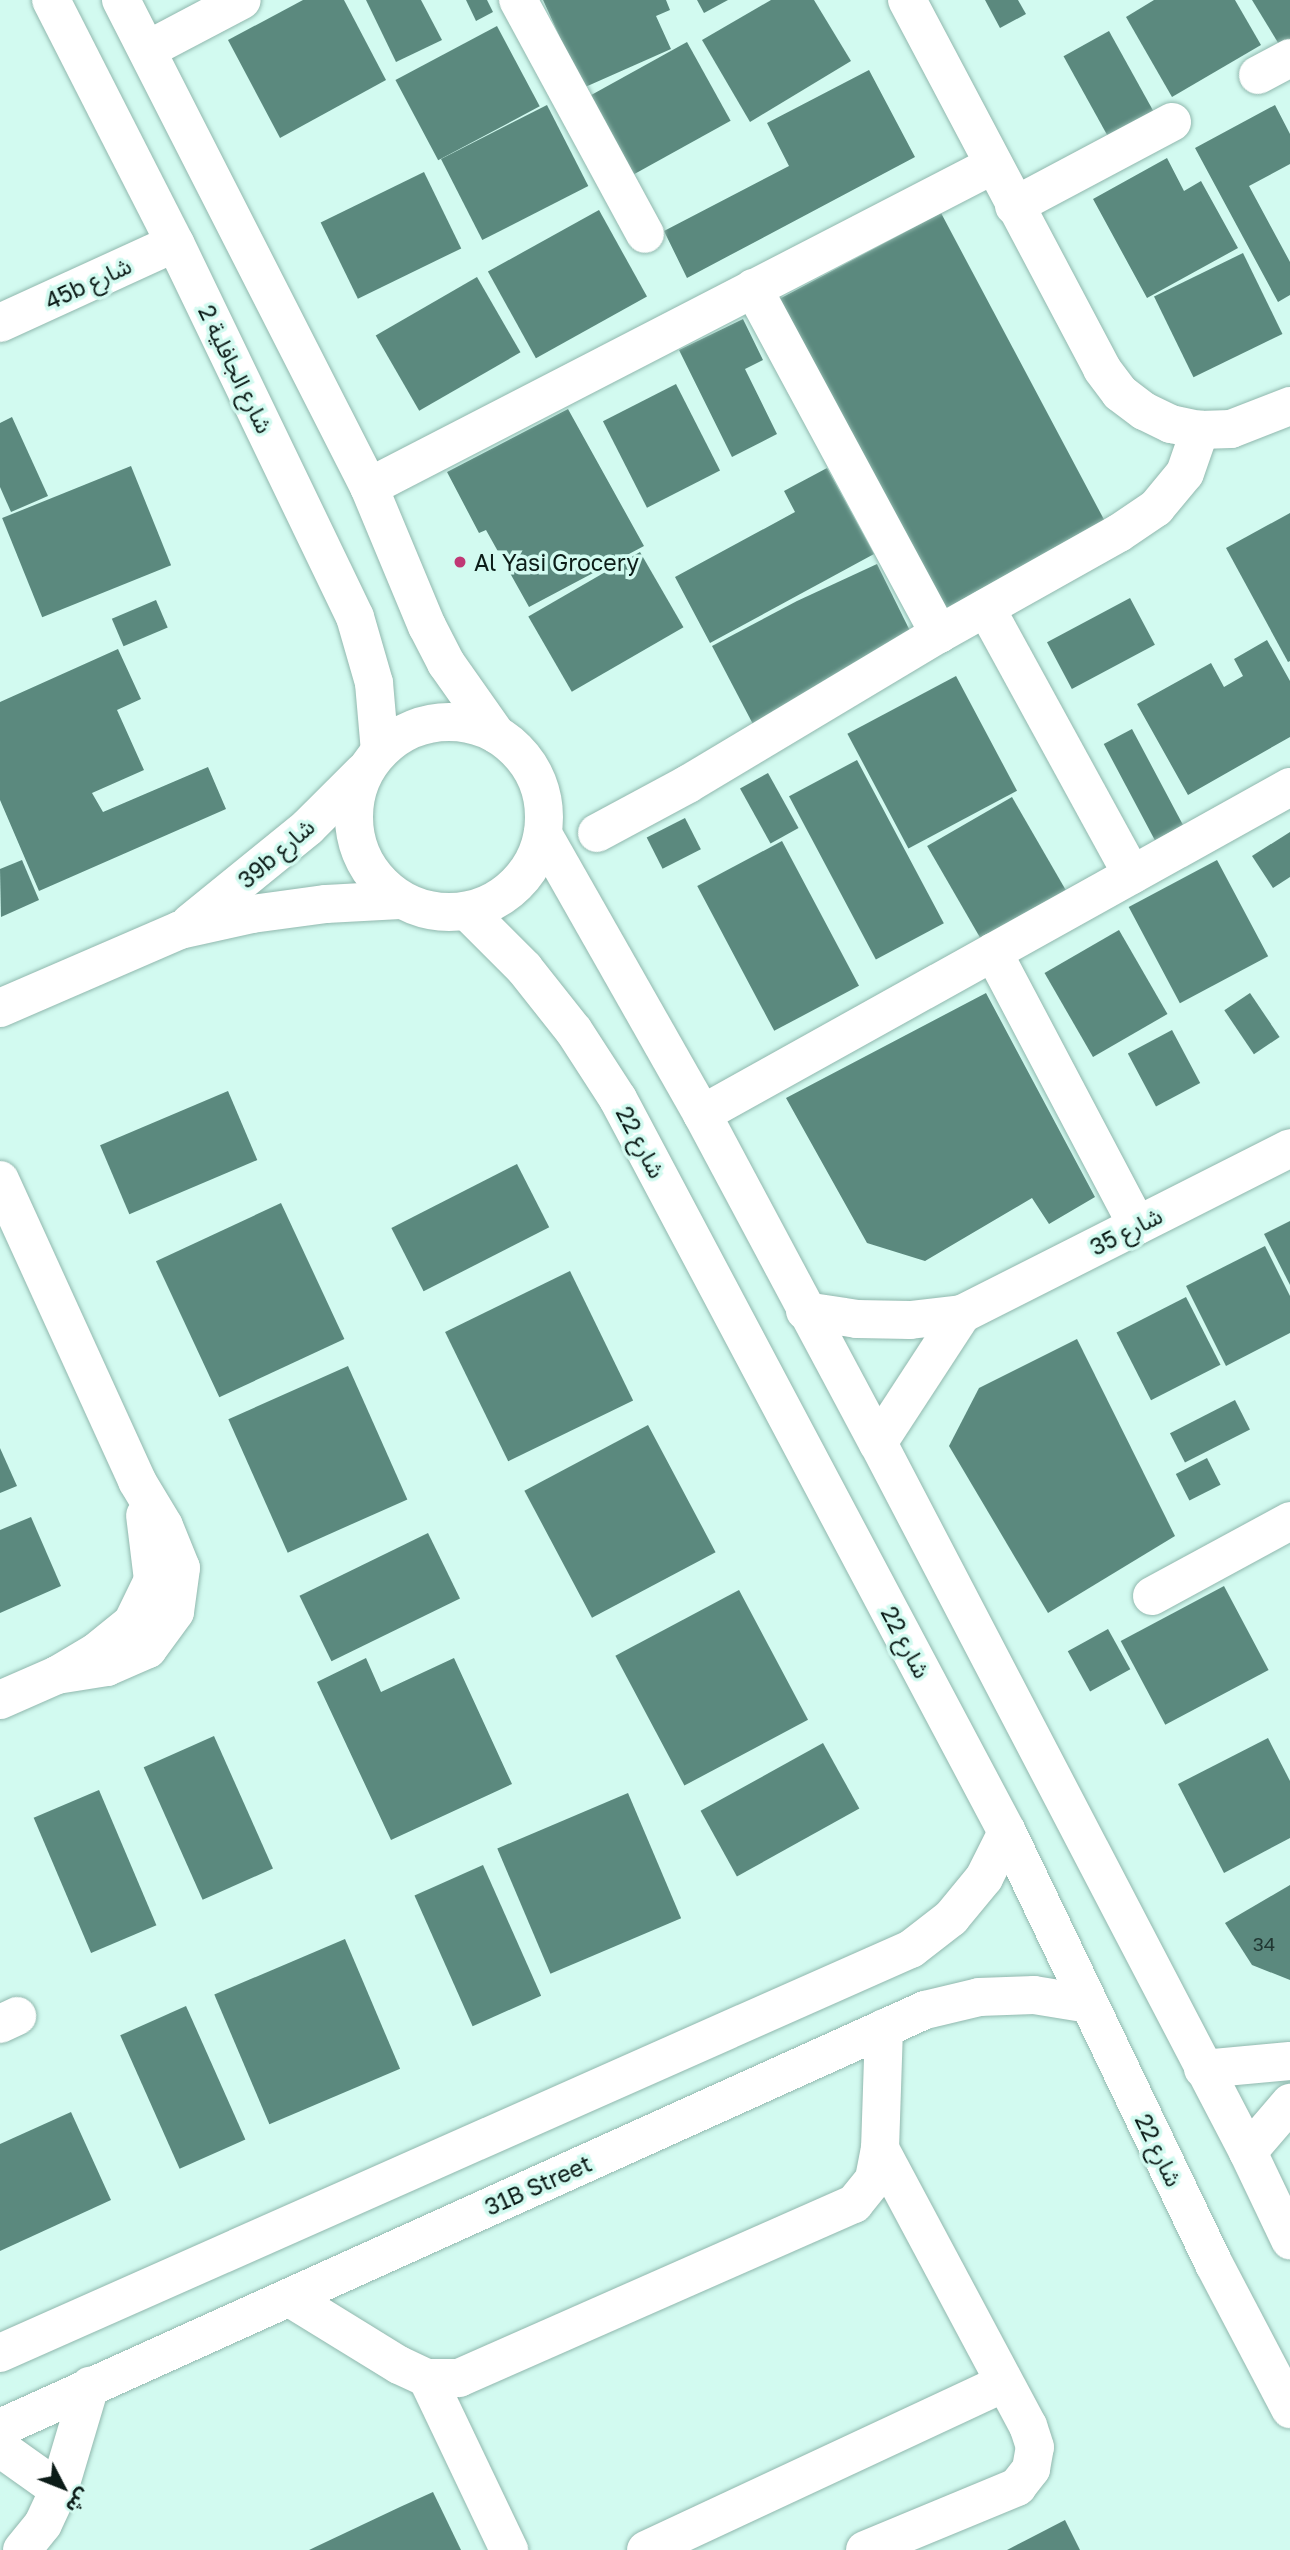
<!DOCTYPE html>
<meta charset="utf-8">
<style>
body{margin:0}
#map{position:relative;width:1290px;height:2550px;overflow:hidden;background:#d2faf0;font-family:"Golos Text","Noto Sans Arabic",sans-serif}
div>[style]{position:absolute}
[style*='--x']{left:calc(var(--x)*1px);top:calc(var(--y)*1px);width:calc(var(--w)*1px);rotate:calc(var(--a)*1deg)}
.building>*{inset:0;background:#5b897e;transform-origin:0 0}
.roads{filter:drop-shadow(0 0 2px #91b8ae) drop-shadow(0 0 2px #91b8ae)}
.minor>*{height:38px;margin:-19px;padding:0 19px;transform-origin:19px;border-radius:19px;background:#fff}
.minor>.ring{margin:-19px;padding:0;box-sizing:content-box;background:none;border:38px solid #fff;border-radius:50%}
.dots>*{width:19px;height:19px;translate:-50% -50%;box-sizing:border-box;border:4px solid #d2faf0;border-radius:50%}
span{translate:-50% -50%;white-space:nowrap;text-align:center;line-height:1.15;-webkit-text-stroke:7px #d2faf0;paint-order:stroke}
.number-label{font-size:19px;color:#203732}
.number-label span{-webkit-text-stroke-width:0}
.street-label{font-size:23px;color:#0c1c18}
.poi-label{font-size:23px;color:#0c1c18}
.left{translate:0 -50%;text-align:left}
.north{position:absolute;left:28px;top:2452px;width:70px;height:70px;-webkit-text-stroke:5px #d2faf0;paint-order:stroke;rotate:132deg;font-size:19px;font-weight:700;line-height:28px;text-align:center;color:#0c1c18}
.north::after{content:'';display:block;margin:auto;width:24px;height:32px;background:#0c1c18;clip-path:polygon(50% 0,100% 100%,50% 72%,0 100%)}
</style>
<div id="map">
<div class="building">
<div style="clip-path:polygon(303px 0,344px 0,386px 80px,280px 138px,228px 40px)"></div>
<div style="clip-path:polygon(366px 0,421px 0,442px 40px,396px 62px)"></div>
<div style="clip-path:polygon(466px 0,487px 0,493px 12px,476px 21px)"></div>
<div style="clip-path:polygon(543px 0,666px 0,670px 10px,656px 16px,671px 49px,583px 88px)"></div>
<div style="clip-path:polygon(697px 0,728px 0,704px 13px)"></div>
<div style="clip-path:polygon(771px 0,814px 0,851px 61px,750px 122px,702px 40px)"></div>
<div style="clip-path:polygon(985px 0,1018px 0,1026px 14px,1000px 28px)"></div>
<div style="clip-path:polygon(1154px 0,1235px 0,1261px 45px,1172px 97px,1126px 17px)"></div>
<div style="clip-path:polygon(1252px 0,1290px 0,1290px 40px,1280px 46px)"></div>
<div style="left:497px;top:26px;width:91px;height:115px;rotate:62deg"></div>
<div style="left:1109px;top:31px;width:98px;height:52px;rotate:61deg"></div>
<div style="left:687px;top:42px;width:90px;height:111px;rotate:61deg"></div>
<div style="clip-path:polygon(869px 70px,915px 157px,687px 278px,664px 231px,789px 166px,767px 123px)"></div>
<div style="left:547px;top:105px;width:91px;height:119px;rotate:63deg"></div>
<div style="clip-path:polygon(1275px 105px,1290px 134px,1290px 164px,1249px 186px,1290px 262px,1290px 295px,1278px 302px,1195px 148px)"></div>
<div style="clip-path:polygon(1167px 158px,1184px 191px,1201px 181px,1238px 248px,1147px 298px,1093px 199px)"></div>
<div style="left:424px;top:172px;width:85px;height:115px;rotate:64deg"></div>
<div style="left:599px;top:210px;width:99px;height:127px;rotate:61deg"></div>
<div style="left:941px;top:213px;width:363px;height:187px;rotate:62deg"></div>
<div style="left:1243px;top:253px;width:90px;height:99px;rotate:64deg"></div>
<div style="left:477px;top:277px;width:87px;height:117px;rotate:60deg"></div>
<div style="clip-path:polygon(743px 319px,763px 360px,745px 369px,777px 434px,732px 457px,679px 350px)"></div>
<div style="left:676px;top:384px;width:97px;height:82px;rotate:63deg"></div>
<div style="clip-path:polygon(568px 409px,644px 546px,529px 607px,486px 530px,479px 533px,447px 472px)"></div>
<div style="clip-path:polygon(12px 417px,48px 496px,11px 512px,0 487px,0 423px)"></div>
<div style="left:131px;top:466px;width:107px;height:139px;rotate:68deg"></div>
<div style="clip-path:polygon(827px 468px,874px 554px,710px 643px,675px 577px,795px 512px,784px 491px)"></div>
<div style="clip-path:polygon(1290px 513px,1290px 661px,1288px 662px,1226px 548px)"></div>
<div style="left:640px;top:552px;width:87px;height:129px;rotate:60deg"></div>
<div style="clip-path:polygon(877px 564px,914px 639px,755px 728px,712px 646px,797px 601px)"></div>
<div style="left:1130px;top:598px;width:53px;height:94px;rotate:62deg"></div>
<div style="left:156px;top:600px;width:30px;height:48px;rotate:67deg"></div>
<div style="clip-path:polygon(1267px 640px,1290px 681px,1290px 737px,1188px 795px,1137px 704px,1211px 663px,1224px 687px,1243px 676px,1234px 659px)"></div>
<div style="clip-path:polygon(118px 649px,141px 699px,117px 710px,144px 770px,92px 793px,103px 812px,208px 767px,226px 809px,39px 891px,0 800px,0 702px)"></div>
<div style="left:956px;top:676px;width:130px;height:123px;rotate:62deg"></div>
<div style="left:1132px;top:729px;width:109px;height:32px;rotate:62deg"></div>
<div style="left:857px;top:760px;width:185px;height:77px;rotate:62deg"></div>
<div style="left:768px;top:773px;width:63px;height:32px;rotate:61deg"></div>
<div style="left:1012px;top:797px;width:119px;height:98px;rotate:60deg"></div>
<div style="left:685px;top:818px;width:35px;height:43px;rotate:63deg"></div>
<div style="clip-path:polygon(1290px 832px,1290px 877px,1273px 888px,1252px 856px)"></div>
<div style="left:782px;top:841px;width:164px;height:96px;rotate:62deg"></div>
<div style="clip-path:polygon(22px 860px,39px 900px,1px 917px,0 869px)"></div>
<div style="left:1217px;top:860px;width:109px;height:100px;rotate:62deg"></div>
<div style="left:1119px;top:930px;width:97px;height:86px;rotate:60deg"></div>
<div style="clip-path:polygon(986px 993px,1095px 1197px,1049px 1224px,1032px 1198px,925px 1261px,867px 1243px,786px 1098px)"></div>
<div style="left:1250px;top:993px;width:53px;height:31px;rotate:56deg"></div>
<div style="left:1172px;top:1030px;width:60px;height:50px;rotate:62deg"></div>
<div style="left:228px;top:1091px;width:75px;height:139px;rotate:67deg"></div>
<div style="left:517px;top:1164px;width:71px;height:141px;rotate:63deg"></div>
<div style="left:281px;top:1203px;width:150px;height:138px;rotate:65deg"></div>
<div style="clip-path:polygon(1290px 1221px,1290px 1285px,1264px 1234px)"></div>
<div style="clip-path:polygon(1265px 1246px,1290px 1296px,1290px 1333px,1226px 1366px,1186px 1286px)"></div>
<div style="left:570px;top:1271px;width:144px;height:139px;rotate:64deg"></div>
<div style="left:1186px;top:1297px;width:76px;height:78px;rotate:63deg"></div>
<div style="clip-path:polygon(1077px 1339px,1175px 1536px,1048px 1613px,949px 1446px,979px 1388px)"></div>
<div style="left:348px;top:1366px;width:146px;height:131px;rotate:66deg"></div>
<div style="left:1235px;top:1400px;width:33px;height:73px;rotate:63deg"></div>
<div style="left:648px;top:1425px;width:144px;height:140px;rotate:62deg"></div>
<div style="clip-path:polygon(0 1448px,17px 1486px,0 1493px)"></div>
<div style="left:1207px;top:1458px;width:30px;height:35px;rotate:63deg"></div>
<div style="clip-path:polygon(31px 1517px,61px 1586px,0 1613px,0 1530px)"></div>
<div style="left:428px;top:1533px;width:73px;height:143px;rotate:64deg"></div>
<div style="left:1224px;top:1586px;width:95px;height:117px;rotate:62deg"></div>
<div style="left:739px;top:1590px;width:147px;height:140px;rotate:62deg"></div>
<div style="left:1108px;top:1629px;width:46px;height:46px;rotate:61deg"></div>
<div style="clip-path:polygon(366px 1658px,381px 1692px,454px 1658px,512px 1784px,391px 1840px,317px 1682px)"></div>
<div style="left:214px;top:1736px;width:145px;height:77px;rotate:66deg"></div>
<div style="clip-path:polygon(1268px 1738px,1290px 1781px,1290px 1838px,1224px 1873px,1178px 1784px)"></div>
<div style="left:823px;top:1743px;width:75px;height:140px;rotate:61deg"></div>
<div style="left:99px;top:1790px;width:147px;height:71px;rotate:67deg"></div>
<div style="left:628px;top:1793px;width:136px;height:142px;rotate:67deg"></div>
<div style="left:483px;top:1865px;width:143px;height:75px;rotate:66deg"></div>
<div style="clip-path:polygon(1290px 1885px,1290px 1980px,1252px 1965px,1225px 1923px)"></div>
<div style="left:345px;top:1939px;width:141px;height:142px;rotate:67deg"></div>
<div style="left:186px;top:2006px;width:146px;height:72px;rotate:66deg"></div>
<div style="clip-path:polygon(71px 2112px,111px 2200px,0 2251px,0 2144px)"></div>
<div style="clip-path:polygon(433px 2492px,461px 2550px,309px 2550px,400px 2507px)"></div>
<div style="clip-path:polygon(1065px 2520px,1080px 2550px,1007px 2550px)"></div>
</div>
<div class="roads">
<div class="minor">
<div style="--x:51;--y:0;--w:273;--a:63"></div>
<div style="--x:175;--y:243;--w:415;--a:64.3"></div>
<div style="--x:355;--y:617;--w:69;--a:73.9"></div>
<div style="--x:374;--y:683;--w:68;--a:85"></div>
<div style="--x:121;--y:0;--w:547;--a:63.01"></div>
<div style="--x:369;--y:487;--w:151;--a:67.4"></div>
<div style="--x:427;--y:626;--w:42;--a:62.8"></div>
<div style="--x:446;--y:663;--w:87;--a:54.8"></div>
<div style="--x:518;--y:0;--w:266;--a:61.5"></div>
<div style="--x:907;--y:0;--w:417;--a:62.1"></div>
<div style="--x:1102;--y:369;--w:30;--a:53"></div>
<div style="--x:1120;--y:393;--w:30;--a:37"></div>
<div style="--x:1144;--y:411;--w:30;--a:26"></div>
<div style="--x:1171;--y:424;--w:30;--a:12"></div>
<div style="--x:1200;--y:430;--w:31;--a:-2"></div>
<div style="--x:1231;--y:429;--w:63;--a:-21.3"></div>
<div style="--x:147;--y:50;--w:107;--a:-27.8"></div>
<div style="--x:1258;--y:75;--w:36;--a:-28"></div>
<div style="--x:1014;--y:206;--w:179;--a:-28"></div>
<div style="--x:753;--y:288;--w:393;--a:61.7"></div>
<div style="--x:0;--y:323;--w:192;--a:-24.6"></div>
<div style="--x:369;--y:487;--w:702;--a:-27.29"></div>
<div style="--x:986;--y:608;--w:304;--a:61.3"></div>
<div class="ring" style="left:354px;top:722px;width:152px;height:152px"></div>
<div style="--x:597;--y:833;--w:103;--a:-28.3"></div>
<div style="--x:688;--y:784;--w:292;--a:-30.9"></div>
<div style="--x:939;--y:634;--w:206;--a:-29.3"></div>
<div style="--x:1119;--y:533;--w:45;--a:-34"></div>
<div style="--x:1156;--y:508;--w:45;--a:-50.4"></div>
<div style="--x:1185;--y:473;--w:46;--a:-70.8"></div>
<div style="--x:543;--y:834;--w:322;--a:60.4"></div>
<div style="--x:702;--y:1114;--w:373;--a:61.9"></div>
<div style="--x:878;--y:1443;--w:800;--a:62.44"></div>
<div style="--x:1248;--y:2152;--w:98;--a:64.5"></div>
<div style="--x:467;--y:911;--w:81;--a:45"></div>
<div style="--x:524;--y:968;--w:80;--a:51.6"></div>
<div style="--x:574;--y:1031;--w:81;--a:57.1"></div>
<div style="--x:618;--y:1099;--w:830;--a:62.05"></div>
<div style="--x:1007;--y:1832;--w:479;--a:64.4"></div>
<div style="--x:1214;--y:2264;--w:164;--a:62.3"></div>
<div style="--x:190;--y:923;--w:152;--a:-39.1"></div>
<div style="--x:308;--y:827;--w:78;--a:-45"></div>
<div style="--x:993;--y:952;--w:309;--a:62.2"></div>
<div style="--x:0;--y:1008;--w:196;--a:-23.4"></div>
<div style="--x:180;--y:930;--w:74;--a:-12.5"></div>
<div style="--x:252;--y:914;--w:75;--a:-7.7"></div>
<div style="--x:326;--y:904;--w:74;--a:-3.1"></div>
<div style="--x:702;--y:1114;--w:673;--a:-29.08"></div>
<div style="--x:0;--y:1180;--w:331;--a:65.5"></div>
<div style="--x:137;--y:1481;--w:52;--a:59"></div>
<div style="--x:164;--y:1526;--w:45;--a:68"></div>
<div style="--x:181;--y:1568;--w:44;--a:97.8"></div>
<div style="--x:175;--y:1612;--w:46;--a:126.1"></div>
<div style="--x:148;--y:1649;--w:45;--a:156.3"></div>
<div style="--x:107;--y:1667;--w:51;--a:170.9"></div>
<div style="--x:805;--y:1311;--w:53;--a:8.7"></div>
<div style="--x:857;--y:1319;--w:53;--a:1.1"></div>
<div style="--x:910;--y:1320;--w:52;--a:-6.6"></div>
<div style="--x:962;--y:1314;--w:368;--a:-26.8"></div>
<div style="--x:878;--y:1443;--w:154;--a:-56.9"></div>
<div style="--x:1152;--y:1596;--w:157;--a:-28.5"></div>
<div style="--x:0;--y:1700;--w:62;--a:-23.7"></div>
<div style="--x:57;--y:1675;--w:45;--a:-30.5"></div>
<div style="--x:96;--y:1652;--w:46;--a:-38.9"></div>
<div style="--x:132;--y:1623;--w:48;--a:-64"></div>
<div style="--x:153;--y:1580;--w:65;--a:-97"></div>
<div style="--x:0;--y:2024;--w:19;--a:-25"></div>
<div style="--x:1203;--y:2069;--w:87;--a:-5.3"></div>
<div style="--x:1248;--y:2152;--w:65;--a:-49.4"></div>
<div style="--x:290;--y:2298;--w:128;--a:31.6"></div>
<div style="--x:399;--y:2365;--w:31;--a:25"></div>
<div style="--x:427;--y:2378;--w:32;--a:0"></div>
<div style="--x:459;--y:2378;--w:432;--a:-23.8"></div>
<div style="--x:854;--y:2204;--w:32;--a:-51"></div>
<div style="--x:874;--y:2179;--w:31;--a:-79"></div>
<div style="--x:880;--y:2149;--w:121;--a:-88.1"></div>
<div style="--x:0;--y:2353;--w:997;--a:-23.92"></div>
<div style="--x:911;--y:1949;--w:51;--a:-37.8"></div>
<div style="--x:951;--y:1918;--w:52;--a:-50.5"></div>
<div style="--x:984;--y:1878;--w:51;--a:-63.4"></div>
<div style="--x:427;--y:2378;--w:191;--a:64.5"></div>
<div style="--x:0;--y:2428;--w:1015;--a:-24.32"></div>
<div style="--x:925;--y:2010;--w:56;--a:-13.5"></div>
<div style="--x:979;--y:1997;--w:55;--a:-2.1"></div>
<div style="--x:1034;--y:1995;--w:56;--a:9.3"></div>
<div style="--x:0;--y:2448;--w:72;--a:35.4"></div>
<div style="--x:22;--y:2550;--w:33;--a:-51"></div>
<div style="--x:43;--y:2524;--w:38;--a:-65"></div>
<div style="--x:59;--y:2490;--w:109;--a:-73.4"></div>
<div style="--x:646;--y:2550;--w:395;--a:-25"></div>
<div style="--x:865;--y:2550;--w:165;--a:-22.5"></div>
<div style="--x:1017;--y:2487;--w:23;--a:-52"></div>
<div style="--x:1031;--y:2469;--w:22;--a:-80"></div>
<div style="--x:1035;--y:2447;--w:22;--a:-108"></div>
<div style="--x:1028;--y:2426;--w:314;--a:-118.1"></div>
</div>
</div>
<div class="dots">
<div style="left:460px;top:562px;background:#c03875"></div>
</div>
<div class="number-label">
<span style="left:1264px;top:1944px">34</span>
</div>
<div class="street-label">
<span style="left:88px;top:283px;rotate:-25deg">45b شارع</span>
<span style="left:236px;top:369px;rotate:64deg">شارع الجافلية 2</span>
<span style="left:276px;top:853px;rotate:-41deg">39b شارع</span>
<span style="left:641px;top:1142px;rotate:62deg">شارع 22</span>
<span style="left:1126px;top:1231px;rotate:-27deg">شارع 35</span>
<span style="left:906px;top:1642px;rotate:62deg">شارع 22</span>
<span style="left:1159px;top:2150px;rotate:64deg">شارع 22</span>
<span style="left:538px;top:2185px;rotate:-24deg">31B Street</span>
</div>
<div class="poi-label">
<span class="left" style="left:474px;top:562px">Al Yasi Grocery</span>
</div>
<div class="north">ش</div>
</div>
